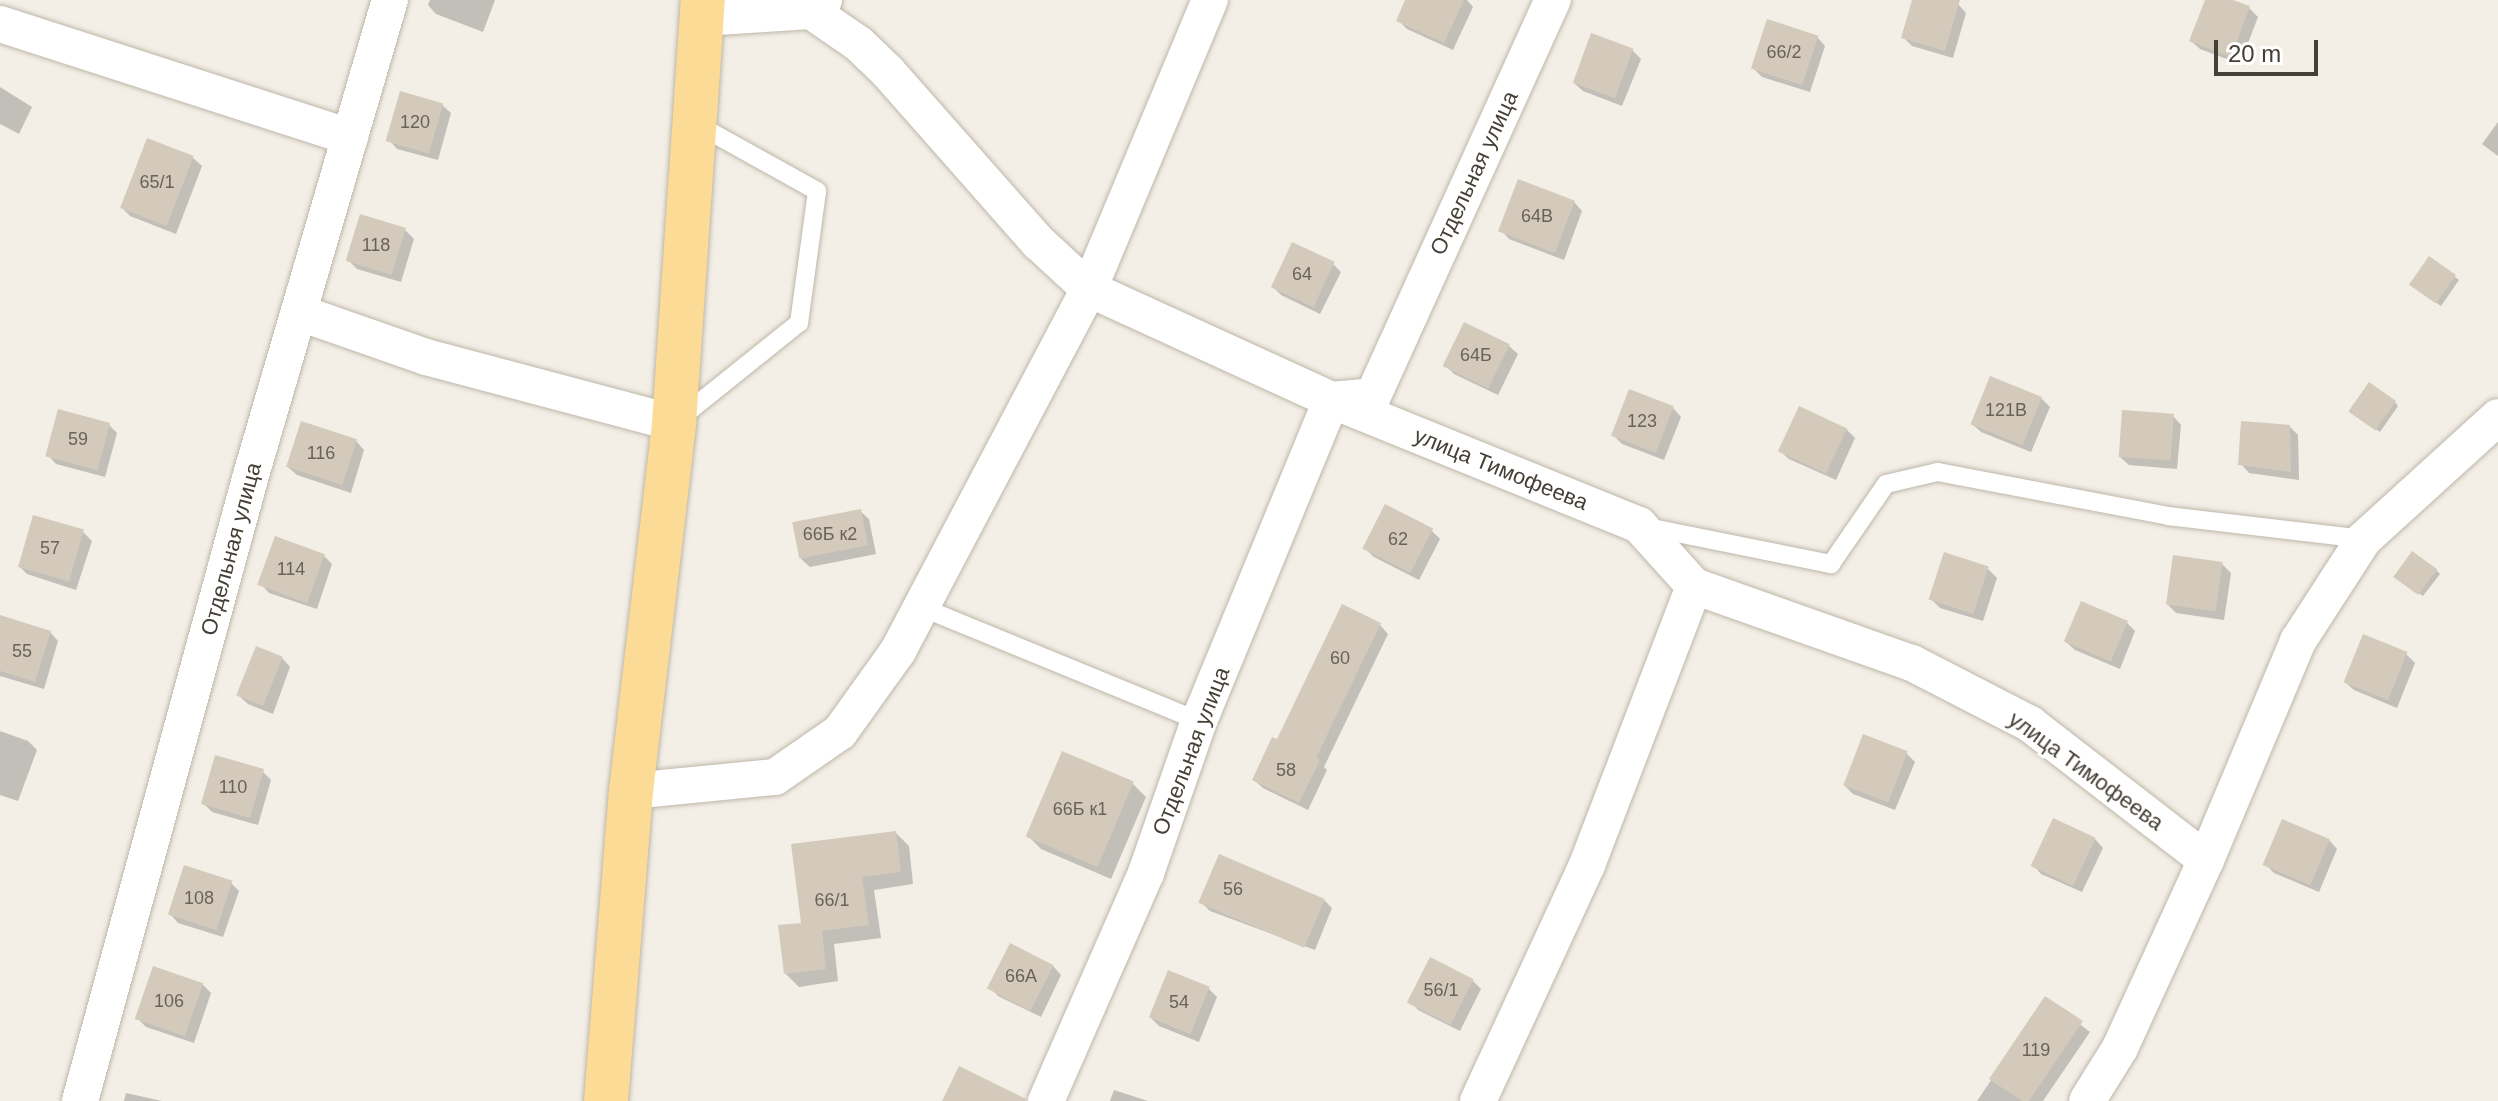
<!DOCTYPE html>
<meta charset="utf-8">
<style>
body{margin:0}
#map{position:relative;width:2498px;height:1101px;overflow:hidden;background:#f3eee6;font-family:Arial,sans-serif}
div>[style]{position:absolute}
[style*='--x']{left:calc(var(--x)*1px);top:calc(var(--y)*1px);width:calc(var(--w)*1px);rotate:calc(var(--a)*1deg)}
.shadow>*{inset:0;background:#0003}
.building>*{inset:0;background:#d4cabc;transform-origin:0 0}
.roads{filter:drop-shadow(0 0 2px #beb6a9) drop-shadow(0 0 2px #beb6a9)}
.lane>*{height:18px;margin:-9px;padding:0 9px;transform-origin:9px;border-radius:9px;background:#fff}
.street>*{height:36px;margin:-18px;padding:0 18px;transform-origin:18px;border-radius:18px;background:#fff}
.primary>*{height:44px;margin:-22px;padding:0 22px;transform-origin:22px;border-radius:22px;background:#fcdb96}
span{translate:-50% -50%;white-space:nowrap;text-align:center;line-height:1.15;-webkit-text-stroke:6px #fff;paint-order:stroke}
.number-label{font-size:18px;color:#696257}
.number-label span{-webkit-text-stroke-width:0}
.street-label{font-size:22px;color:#453f35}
.scale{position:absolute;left:2214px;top:40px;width:104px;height:36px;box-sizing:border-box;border:4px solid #453f35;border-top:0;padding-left:10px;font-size:24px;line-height:28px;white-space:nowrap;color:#453f35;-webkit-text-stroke:6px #fff;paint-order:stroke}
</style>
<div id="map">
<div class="shadow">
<div style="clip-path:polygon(430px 0,495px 0,483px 32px,436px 14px,428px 5px)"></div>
<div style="clip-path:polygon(1407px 0,1467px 0,1473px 7px,1453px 50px,1407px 29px,1398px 20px)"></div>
<div style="clip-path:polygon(1915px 0,1943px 0,1958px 4px,1966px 13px,1953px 58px,1912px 46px,1903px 37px)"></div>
<div style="clip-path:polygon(2207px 0,2228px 0,2249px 8px,2258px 17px,2240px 64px,2200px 49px,2191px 41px)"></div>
<div style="clip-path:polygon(1817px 37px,1825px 46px,1810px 92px,1762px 77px,1753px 68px)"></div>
<div style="clip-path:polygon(1632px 50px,1641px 59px,1622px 106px,1583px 91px,1574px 83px)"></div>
<div style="clip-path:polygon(0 87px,32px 107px,19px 134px,0 124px)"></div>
<div style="clip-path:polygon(442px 105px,451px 113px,438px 160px,397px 149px,389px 140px)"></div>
<div style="clip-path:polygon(2498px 122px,2498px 156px,2482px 144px)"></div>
<div style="clip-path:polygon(193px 158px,202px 166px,176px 234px,130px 216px,122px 208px)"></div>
<div style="clip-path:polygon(1574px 202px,1582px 211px,1564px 260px,1509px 239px,1501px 230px)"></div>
<div style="clip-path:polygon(405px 230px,414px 239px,401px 282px,357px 269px,348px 260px)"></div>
<div style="clip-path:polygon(2430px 259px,2459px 280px,2441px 306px,2415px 288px)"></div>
<div style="clip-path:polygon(1332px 263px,1341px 272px,1320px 314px,1281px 295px,1272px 286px)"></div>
<div style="clip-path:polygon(1509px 346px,1518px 354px,1498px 395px,1454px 374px,1445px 365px)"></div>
<div style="clip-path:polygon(2041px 398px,2050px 407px,2031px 452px,1981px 432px,1972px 424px)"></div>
<div style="clip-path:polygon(2395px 402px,2398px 406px,2380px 432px,2355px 415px)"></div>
<div style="clip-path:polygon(1673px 408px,1681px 417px,1664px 460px,1622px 444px,1613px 435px)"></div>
<div style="clip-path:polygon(2173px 416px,2181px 425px,2177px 469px,2129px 465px,2120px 457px)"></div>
<div style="clip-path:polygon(109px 425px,117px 433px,105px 477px,56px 464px,48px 455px)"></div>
<div style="clip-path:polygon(2290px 427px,2298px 435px,2299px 480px,2249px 473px,2241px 464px)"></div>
<div style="clip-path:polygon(1846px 429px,1855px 438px,1836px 480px,1789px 459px,1780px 451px)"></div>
<div style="clip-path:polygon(356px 441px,364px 450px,351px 493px,297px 475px,288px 467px)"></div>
<div style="clip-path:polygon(860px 511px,869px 519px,876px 554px,810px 567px,801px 559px)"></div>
<div style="clip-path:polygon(1431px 530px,1440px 539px,1419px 580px,1374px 557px,1365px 549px)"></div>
<div style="clip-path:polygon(83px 532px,92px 541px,76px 590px,27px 574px,18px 565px)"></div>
<div style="clip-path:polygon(323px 555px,332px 564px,317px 609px,269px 593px,261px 584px)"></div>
<div style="clip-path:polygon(2222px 564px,2231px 573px,2224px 620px,2176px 613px,2168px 605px)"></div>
<div style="clip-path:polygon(1988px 569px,1997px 578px,1983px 621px,1940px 608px,1931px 599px)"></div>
<div style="clip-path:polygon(2436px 570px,2440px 574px,2423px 596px,2400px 580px)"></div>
<div style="clip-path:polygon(2127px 623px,2135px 631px,2120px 669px,2075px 650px,2066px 642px)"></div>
<div style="clip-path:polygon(1380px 625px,1388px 634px,1324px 767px,1327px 770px,1308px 810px,1263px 788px,1254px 780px,1278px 742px)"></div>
<div style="clip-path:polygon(50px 632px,58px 641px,44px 689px,0 676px,0 634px)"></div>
<div style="clip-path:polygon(2406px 654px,2415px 663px,2397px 708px,2354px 690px,2345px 682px)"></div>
<div style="clip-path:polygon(282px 658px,290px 667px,273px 714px,248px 704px,239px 696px)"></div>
<div style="clip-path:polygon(0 731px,28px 741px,37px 750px,18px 801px,0 795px)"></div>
<div style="clip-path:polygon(1906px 753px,1915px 762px,1895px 810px,1853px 794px,1844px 785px)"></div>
<div style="clip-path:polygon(262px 771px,271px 780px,258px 825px,212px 812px,204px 804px)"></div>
<div style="clip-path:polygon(1133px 784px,1146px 797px,1111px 879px,1041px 849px,1028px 836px)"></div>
<div style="clip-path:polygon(896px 833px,909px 846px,913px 884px,874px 890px,881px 938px,834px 944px,838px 981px,799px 987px,786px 974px,803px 924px)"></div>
<div style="clip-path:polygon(2095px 839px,2103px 848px,2082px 892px,2041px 874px,2033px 865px)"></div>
<div style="clip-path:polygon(2329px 840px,2337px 849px,2319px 892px,2274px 873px,2265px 864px)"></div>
<div style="clip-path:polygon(230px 882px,239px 891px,223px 937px,178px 923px,170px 914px)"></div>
<div style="clip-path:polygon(1323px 899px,1332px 908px,1315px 950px,1210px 911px,1201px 902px)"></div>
<div style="clip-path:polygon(1053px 966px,1061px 975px,1041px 1017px,998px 996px,990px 987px)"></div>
<div style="clip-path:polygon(1473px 981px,1481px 989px,1460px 1031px,1418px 1010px,1410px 1001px)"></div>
<div style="clip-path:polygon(202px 984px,211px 993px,194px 1043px,146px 1027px,137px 1018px)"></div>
<div style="clip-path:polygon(1209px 989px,1217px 997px,1199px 1042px,1159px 1026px,1150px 1017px)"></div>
<div style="clip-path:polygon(2046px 999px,2090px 1032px,2043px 1101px,1977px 1101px)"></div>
<div style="clip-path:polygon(1114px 1090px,1148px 1101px,1110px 1101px)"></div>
<div style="clip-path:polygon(126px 1093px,162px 1101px,124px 1101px)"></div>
</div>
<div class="building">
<div style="clip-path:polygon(1405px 0,1464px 0,1444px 43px,1396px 21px)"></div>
<div style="clip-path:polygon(1912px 0,1960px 0,1945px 51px,1901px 38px)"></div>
<div style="clip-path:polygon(2205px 0,2233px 0,2250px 6px,2231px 57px,2189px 41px)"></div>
<div style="left:1767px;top:19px;width:54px;height:52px;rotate:18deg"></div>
<div style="left:1591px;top:33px;width:45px;height:53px;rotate:20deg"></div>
<div style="left:400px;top:91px;width:45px;height:52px;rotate:16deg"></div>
<div style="left:147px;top:138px;width:50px;height:75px;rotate:21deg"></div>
<div style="left:1518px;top:179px;width:61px;height:56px;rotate:21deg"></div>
<div style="left:360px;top:214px;width:48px;height:49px;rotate:17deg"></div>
<div style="left:1292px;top:242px;width:47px;height:50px;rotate:25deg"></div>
<div style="left:2429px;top:256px;width:33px;height:35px;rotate:35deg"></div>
<div style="left:1464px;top:322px;width:51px;height:49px;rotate:26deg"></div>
<div style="left:1990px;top:376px;width:56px;height:52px;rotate:22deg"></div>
<div style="left:2369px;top:382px;width:33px;height:36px;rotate:35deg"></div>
<div style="left:1629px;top:389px;width:48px;height:50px;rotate:21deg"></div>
<div style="left:1799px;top:406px;width:53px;height:50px;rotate:25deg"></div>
<div style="left:58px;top:409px;width:54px;height:49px;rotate:15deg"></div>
<div style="left:2122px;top:410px;width:52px;height:47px;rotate:4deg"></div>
<div style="left:301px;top:421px;width:59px;height:48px;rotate:18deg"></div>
<div style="clip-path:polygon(2241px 421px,2290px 425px,2291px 472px,2238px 465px)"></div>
<div style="left:1385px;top:504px;width:54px;height:50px;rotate:27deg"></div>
<div style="left:861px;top:509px;width:37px;height:70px;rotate:79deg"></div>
<div style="left:33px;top:515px;width:53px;height:54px;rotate:16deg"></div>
<div style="left:275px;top:536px;width:53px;height:52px;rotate:20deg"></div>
<div style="left:2412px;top:551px;width:31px;height:32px;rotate:36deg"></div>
<div style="left:1944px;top:552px;width:47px;height:50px;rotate:18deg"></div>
<div style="left:2173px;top:555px;width:50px;height:50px;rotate:8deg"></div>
<div style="left:2081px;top:601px;width:51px;height:44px;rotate:23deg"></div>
<div style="clip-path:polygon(1342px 604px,1381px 623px,1316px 758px,1320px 760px,1299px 803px,1252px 780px,1272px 737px,1277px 739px)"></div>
<div style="clip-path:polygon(0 615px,51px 631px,35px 682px,0 671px)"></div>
<div style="left:2363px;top:634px;width:48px;height:52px;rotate:22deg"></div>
<div style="left:256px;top:646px;width:29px;height:53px;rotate:22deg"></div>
<div style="left:1863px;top:734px;width:48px;height:55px;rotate:21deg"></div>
<div style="left:1062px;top:751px;width:78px;height:93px;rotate:23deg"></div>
<div style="left:215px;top:755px;width:51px;height:51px;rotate:16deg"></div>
<div style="left:2053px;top:818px;width:47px;height:53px;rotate:25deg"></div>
<div style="left:2282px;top:819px;width:52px;height:50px;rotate:23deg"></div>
<div style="clip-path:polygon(896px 831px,901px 872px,862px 877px,869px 925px,822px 931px,826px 969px,784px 974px,778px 925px,801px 923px,791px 844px)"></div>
<div style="left:1219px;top:854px;width:115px;height:53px;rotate:23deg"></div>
<div style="left:184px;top:865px;width:51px;height:52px;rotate:18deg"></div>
<div style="left:1010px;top:943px;width:49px;height:51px;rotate:27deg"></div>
<div style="left:1430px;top:957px;width:49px;height:51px;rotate:27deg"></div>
<div style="left:153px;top:966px;width:53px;height:56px;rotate:19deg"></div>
<div style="left:1168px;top:970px;width:45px;height:51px;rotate:22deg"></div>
<div style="clip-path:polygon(2045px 996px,2083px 1021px,2029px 1101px,2022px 1101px,1989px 1079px)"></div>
<div style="clip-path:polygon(959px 1066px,1026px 1099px,1025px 1101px,942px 1101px)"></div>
</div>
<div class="roads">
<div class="lane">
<div style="--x:679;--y:419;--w:154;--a:-38.7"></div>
<div style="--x:799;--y:323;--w:133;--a:-82.2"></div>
<div style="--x:817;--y:191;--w:140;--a:-150.9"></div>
<div style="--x:1647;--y:527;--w:188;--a:11.4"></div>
<div style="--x:1831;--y:564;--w:97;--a:-55.5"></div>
<div style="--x:1886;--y:484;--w:53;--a:-13"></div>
<div style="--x:1938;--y:472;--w:234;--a:10.8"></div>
<div style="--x:2168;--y:516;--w:197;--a:6.7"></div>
<div style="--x:921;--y:607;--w:300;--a:22.3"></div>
</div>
<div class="street">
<div style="--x:811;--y:11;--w:58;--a:34.5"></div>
<div style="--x:859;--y:44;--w:40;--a:44"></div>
<div style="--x:888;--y:72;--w:227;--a:48.6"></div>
<div style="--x:1038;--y:242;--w:69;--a:42.7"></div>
<div style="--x:1089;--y:289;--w:266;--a:24.6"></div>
<div style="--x:1331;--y:400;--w:42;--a:-5.4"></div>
<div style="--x:1373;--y:396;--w:435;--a:-65.6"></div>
<div style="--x:702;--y:18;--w:109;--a:-3.7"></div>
<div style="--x:811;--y:11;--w:17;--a:-40"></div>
<div style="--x:0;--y:24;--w:368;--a:17.9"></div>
<div style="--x:300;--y:313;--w:133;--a:19.2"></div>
<div style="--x:426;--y:357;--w:257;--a:14.9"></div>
<div style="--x:631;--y:791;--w:145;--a:-5.6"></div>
<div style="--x:775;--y:777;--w:79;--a:-34.7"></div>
<div style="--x:840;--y:732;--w:100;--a:-54.4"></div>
<div style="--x:898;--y:651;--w:409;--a:-62.2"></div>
<div style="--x:1089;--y:289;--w:313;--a:-67.3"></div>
<div style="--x:2206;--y:860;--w:238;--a:-67.2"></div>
<div style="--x:2298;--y:641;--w:121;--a:-57.1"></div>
<div style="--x:2364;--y:539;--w:181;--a:-42.3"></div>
<div style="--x:80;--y:1101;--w:649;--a:-74.72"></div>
<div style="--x:251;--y:475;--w:495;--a:-73.7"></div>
<div style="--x:1046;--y:1101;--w:249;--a:-66.3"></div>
<div style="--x:1146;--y:873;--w:161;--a:-70.8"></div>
<div style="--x:1199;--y:721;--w:347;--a:-67.6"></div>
<div style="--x:1331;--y:400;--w:332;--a:22.1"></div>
<div style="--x:1639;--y:525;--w:82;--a:48"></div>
<div style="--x:1478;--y:1101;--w:260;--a:-65.2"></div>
<div style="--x:1587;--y:865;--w:299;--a:-69"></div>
<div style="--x:1694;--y:586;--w:231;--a:19.5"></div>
<div style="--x:1912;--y:663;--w:133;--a:27.3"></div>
<div style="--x:2030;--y:724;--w:222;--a:37.7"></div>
<div style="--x:2206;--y:860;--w:207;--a:114.6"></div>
<div style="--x:2120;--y:1048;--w:62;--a:121.9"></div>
</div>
<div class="primary">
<div style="--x:606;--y:1101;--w:311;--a:-85.4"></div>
<div style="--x:631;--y:791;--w:371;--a:-83.3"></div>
<div style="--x:674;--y:423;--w:424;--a:-86.1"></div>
</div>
</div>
<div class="number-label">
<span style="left:1784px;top:52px">66/2</span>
<span style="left:415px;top:122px">120</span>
<span style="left:157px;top:182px">65/1</span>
<span style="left:1537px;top:216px">64В</span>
<span style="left:376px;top:245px">118</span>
<span style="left:1302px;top:274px">64</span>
<span style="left:1476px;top:355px">64Б</span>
<span style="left:2006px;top:410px">121В</span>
<span style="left:1642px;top:421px">123</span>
<span style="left:78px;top:439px">59</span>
<span style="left:321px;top:453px">116</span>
<span style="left:830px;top:534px">66Б к2</span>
<span style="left:1398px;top:539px">62</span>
<span style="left:50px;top:548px">57</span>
<span style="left:291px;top:569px">114</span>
<span style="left:22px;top:651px">55</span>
<span style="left:1340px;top:658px">60</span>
<span style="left:1286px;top:770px">58</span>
<span style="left:233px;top:787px">110</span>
<span style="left:1080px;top:809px">66Б к1</span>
<span style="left:1233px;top:889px">56</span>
<span style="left:199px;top:898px">108</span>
<span style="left:832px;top:900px">66/1</span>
<span style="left:1021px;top:976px">66А</span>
<span style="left:1441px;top:990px">56/1</span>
<span style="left:169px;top:1001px">106</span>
<span style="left:1179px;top:1002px">54</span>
<span style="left:2036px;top:1050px">119</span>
</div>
<div class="street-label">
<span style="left:1474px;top:173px;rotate:-65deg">Отдельная улица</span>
<span style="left:1501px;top:469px;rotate:22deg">улица Тимофеева</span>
<span style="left:231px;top:549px;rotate:-75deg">Отдельная улица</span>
<span style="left:1191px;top:751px;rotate:-69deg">Отдельная улица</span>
<span style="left:2086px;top:771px;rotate:36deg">улица Тимофеева</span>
</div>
<div class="scale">20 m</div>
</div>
